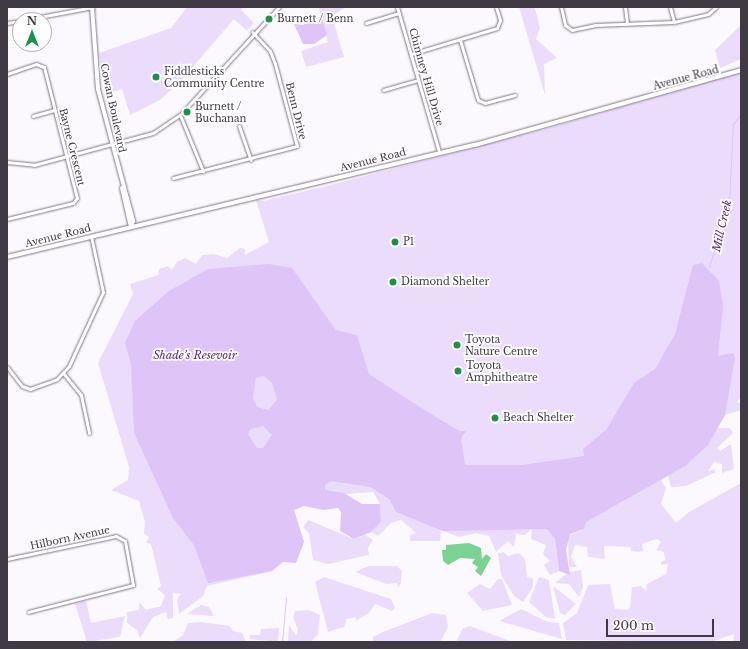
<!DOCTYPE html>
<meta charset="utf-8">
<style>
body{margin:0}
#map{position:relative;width:748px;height:649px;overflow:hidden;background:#fbf9fe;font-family:"Libre Baskerville",serif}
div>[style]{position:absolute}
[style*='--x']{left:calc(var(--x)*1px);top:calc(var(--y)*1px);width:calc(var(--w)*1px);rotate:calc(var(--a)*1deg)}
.green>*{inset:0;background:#ecdcfc}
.water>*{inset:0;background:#dec4f7}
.stream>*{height:1px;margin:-0.5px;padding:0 0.5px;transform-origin:0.5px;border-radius:0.5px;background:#dec4f7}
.building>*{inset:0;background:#7ad392}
.roads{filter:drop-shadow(0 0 1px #81768c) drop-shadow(0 0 1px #81768c)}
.minor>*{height:3px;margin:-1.5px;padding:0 1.5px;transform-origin:1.5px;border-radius:1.5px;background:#fff}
.tertiary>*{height:4px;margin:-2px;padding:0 2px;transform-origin:2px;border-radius:2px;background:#fff}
.dots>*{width:11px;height:11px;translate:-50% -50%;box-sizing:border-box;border:2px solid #fff;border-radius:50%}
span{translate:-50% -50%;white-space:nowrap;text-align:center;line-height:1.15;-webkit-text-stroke:3.5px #fff;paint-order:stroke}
.poi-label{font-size:10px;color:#3f3a44}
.left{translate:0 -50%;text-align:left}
.street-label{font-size:10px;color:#3f3a44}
.water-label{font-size:11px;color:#5d2485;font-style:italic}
.frame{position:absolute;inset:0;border:8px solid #3f3a44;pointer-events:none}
.north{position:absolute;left:12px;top:12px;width:40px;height:40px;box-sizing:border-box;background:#fff;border:1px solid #b2b0b4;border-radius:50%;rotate:0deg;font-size:11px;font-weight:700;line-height:16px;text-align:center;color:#3f3a44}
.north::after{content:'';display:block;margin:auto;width:14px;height:18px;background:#1d914c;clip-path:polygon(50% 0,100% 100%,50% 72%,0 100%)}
.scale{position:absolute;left:606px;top:619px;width:108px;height:18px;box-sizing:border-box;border:2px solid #3f3a44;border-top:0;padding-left:5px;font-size:12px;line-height:14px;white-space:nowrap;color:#3f3a44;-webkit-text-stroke:3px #fff;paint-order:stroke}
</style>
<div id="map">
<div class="green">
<div style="clip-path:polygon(187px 7px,244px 7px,241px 10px,254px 23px,247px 31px,234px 19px,180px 82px,160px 100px,130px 115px,122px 89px,105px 94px,99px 53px,171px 28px)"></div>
<div style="clip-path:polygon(346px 7px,332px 16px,344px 57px,306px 67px,301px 51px,328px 42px,319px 8px)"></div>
<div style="clip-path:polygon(519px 7px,535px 8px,540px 28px,536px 39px,557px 58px,544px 64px,545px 95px)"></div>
<div style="clip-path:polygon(741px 25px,741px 59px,720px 68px,715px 50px)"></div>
<div style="clip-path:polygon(741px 72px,741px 397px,737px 402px,741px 404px,741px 410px,725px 415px,717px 428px,730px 428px,733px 433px,717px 448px,720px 451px,731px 444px,734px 469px,722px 473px,722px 464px,714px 462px,708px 471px,714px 469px,716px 472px,686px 486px,671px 487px,668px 476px,661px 480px,666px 488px,661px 504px,676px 523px,689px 512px,741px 483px,741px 641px,733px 642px,734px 634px,711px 642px,566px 640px,563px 623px,577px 613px,588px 585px,610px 584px,615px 609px,627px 610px,630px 608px,632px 587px,641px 586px,646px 591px,647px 584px,666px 574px,668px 564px,661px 565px,661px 562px,665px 560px,664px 552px,656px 550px,661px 542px,657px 539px,647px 542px,642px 544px,643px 551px,638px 552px,631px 551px,631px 547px,604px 546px,605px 559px,588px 557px,587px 547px,575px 545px,571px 557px,577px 567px,569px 567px,568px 536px,584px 529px,547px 529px,555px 539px,559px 571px,550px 575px,544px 565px,550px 561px,543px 554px,546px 545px,531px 539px,532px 528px,525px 535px,516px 534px,514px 547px,508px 541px,496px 552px,489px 536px,476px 533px,459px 537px,441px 530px,440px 541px,410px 541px,410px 535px,416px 533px,401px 520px,391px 523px,378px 536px,371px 532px,381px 522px,380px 504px,373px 492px,297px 498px,272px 571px,207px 586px,203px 596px,179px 614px,177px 599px,181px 594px,173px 593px,173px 618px,168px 619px,166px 612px,153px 617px,140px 638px,137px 630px,127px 623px,127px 612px,139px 610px,139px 602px,146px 610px,161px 606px,165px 595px,157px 589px,161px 586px,151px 544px,146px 543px,149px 537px,144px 533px,145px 522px,139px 501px,111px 490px,128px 480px,129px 467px,98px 363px,133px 294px,130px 284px,158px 275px,159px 269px,168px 266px,172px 270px,177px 262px,185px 258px,196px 264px,202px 255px,214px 254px,227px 258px,240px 248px,245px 249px,245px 255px,269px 242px,256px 200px,263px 201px,327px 186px,549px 128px)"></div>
<div style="clip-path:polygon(308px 520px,354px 539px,365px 535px,373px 540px,368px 548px,369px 555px,328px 564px,313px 560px,309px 533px,303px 527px)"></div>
<div style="clip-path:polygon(504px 552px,508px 556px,519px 553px,525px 559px,527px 577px,533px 579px,533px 587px,523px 602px,514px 596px,501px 575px,498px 553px)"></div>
<div style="clip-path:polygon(368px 566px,397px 566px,402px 571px,401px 583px,398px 588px,397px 583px,386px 584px,355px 572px)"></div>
<div style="clip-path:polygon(581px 570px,583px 587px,579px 597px,569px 584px,555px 583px,569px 572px)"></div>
<div style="clip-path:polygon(324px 577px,391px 599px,395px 608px,392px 611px,375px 604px,369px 613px,357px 620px,355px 617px,347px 619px,344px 627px,328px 632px,315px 582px)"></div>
<div style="clip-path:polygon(539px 577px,549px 580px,555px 619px,546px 617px,529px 602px)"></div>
<div style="clip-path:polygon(498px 579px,502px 579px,512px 605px,483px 611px,467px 593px,480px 584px,490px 589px)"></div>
<div style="clip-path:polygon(553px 586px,576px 604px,565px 615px,560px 613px)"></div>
<div style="clip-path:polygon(86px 601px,91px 623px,125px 616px,120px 637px,87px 642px,75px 604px)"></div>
<div style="clip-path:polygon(201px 605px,209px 607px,214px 616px,187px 614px)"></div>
<div style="clip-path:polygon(521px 609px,548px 622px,559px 623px,562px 639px,499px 621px)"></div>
<div style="clip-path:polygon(309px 610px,320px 615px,318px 634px,311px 642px,288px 642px,289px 625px,296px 636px,298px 630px,293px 617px,295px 611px)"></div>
<div style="clip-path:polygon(432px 613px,446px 615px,448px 627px,440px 642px,373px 642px,373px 637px,383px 632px)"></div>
<div style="clip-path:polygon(200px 622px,230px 626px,233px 631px,242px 633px,246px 642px,173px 642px,183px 635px,188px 623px)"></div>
<div style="clip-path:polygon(470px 626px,513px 642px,456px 642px,463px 628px)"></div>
<div style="clip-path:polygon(279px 628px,278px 642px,250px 639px,250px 635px,260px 635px,261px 629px)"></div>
</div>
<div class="water">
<div style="clip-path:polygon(322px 19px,327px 35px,314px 44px,303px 44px,294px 24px,302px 25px)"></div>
<div style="clip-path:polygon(evenodd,702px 263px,719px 281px,723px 307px,718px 356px,733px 353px,735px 357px,725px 415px,708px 445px,685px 466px,586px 522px,584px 529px,570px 534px,566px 550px,570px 575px,559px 571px,555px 539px,547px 529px,443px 531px,396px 512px,389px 499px,370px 487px,331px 481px,325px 485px,325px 490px,344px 493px,362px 504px,380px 504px,381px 522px,371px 532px,354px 539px,340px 531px,341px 512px,338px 508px,323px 510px,304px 506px,294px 510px,304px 542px,296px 563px,283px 562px,272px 571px,208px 583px,194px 545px,173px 518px,134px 433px,131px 364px,125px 343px,135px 321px,169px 291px,208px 269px,269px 264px,292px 268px,336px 330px,357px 335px,369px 374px,423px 409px,459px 431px,466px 431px,461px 438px,465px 465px,522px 465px,584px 456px,583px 449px,606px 430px,634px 383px,655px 369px,675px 334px,693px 265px,702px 263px,264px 376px,272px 383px,277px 399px,269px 410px,257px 407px,253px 398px,256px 378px,264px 376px,702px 263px,263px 426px,272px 435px,263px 448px,257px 448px,248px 434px,251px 429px,263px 426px)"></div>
</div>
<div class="stream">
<div style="--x:709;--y:267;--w:68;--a:-72.9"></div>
<div style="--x:729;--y:202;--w:78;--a:-87.1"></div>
<div style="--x:733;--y:124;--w:13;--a:-51"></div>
<div style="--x:282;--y:642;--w:45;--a:-84.9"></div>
</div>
<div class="building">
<div style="clip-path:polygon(469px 543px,481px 548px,482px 559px,486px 554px,491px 558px,481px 576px,475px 571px,478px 567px,472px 563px,475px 559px,460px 558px,448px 565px,443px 561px,442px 550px,446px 550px,446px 545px)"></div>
</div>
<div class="roads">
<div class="minor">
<div style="--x:397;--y:7;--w:151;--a:73.8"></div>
<div style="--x:561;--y:7;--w:18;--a:77"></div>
<div style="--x:565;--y:25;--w:9;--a:36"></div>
<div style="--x:572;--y:30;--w:24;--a:-12"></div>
<div style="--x:595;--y:25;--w:79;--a:-2.2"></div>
<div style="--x:674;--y:22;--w:35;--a:-13"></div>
<div style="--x:708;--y:14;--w:11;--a:-41"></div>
<div style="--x:625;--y:7;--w:16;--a:83"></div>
<div style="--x:670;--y:7;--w:16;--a:75"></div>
<div style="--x:24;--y:20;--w:70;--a:-10.7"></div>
<div style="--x:7;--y:23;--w:13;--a:-9"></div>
<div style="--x:366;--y:23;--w:34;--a:-17"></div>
<div style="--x:460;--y:40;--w:63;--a:73.3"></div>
<div style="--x:478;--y:100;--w:8;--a:23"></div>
<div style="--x:485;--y:103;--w:31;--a:-15"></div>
<div style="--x:411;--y:54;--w:90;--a:-16.8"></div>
<div style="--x:497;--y:28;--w:9;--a:-69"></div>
<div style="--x:500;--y:20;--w:14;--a:-107"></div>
<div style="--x:7;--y:74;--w:31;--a:-19"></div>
<div style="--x:36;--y:64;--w:9;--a:21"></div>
<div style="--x:44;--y:67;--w:135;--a:75.9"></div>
<div style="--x:77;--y:198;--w:6;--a:129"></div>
<div style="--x:73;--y:203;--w:68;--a:166.4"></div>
<div style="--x:383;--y:90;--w:36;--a:-16"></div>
<div style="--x:180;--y:115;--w:61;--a:67.7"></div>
<div style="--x:33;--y:116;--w:22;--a:-16"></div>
<div style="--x:239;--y:126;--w:36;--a:71"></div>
<div style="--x:7;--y:162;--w:27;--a:6"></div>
<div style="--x:34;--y:165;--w:123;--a:-15.1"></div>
<div style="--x:153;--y:133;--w:32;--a:-34"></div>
<div style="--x:180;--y:115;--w:147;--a:-47.5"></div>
<div style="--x:173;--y:178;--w:128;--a:-14.5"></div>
<div style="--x:297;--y:146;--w:85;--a:-105"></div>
<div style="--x:275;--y:64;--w:14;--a:-111"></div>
<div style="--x:270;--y:51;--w:26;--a:-133"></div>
<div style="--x:7;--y:367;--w:24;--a:52"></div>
<div style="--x:22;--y:386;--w:9;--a:21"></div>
<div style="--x:30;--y:389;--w:29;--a:-20"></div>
<div style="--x:57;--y:379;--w:18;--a:-47"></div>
<div style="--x:69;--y:366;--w:81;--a:-65.3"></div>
<div style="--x:103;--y:292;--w:57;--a:-102.1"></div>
<div style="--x:64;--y:374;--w:27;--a:51"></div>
<div style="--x:81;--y:395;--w:39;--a:78"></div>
<div style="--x:7;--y:559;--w:111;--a:-11.9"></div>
<div style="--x:116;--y:536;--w:10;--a:29"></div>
<div style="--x:125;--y:541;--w:45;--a:79.7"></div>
<div style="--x:133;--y:585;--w:108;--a:165.6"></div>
</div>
<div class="tertiary">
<div style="--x:92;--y:7;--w:82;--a:85.8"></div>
<div style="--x:98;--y:89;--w:137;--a:75.1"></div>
<div style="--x:133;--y:221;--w:6;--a:108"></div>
<div style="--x:122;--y:188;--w:40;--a:77"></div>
<div style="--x:7;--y:257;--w:481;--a:-13.5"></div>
<div style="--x:475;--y:145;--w:276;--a:-15.7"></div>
</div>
</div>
<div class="dots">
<div style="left:269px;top:19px;background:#1d914c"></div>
<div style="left:156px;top:77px;background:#1d914c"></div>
<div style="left:187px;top:112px;background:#1d914c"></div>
<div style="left:395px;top:242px;background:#1d914c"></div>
<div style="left:393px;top:282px;background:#1d914c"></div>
<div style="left:457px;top:345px;background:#1d914c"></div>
<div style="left:458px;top:371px;background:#1d914c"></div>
<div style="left:495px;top:418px;background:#1d914c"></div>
</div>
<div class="poi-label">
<span class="left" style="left:277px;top:19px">Burnett / Benn</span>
<span class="left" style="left:164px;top:77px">Fiddlesticks<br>Community Centre</span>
<span class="left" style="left:195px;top:112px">Burnett /<br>Buchanan</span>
<span class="left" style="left:403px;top:242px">P1</span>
<span class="left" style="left:401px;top:282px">Diamond Shelter</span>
<span class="left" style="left:465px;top:345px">Toyota<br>Nature Centre</span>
<span class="left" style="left:466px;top:371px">Toyota<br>Amphitheatre</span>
<span class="left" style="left:503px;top:418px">Beach Shelter</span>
</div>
<div class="street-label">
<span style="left:426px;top:77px;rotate:74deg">Chimney Hill Drive</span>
<span style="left:686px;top:78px;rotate:-15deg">Avenue Road</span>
<span style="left:113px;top:108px;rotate:78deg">Cowan Boulevard</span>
<span style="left:296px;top:111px;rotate:76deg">Benn Drive</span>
<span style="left:72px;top:147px;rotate:76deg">Bayne Crescent</span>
<span style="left:373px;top:160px;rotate:-14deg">Avenue Road</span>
<span style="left:58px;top:236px;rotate:-14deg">Avenue Road</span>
<span style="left:70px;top:538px;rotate:-12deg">Hilborn Avenue</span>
</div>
<div class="water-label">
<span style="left:722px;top:226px;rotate:-77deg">Mill Creek</span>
<span style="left:195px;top:355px">Shade’s Resevoir</span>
</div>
<div class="frame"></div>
<div class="north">N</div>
<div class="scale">200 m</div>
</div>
